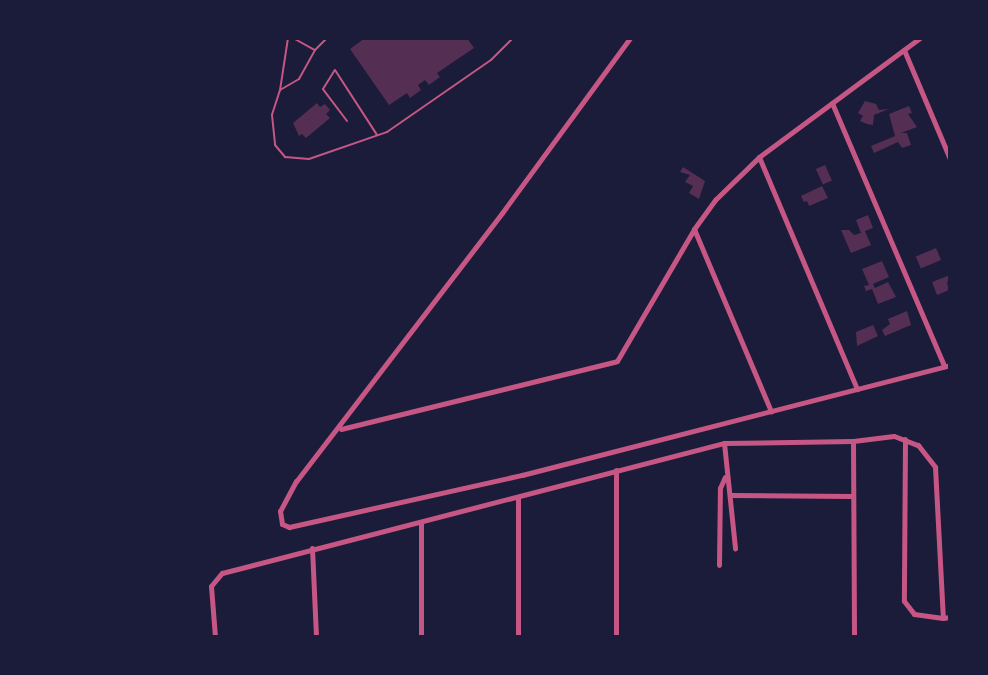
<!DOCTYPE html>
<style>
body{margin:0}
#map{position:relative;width:988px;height:675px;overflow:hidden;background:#1b1b3a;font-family:Commissioner,sans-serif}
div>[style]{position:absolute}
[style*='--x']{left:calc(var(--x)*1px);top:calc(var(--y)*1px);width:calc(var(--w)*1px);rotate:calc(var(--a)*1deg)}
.building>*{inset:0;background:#542f53;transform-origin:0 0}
.service>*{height:2px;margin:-1px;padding:0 1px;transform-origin:1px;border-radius:1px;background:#c65784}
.minor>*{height:5px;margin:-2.5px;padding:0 2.5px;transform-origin:2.5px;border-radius:2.5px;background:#c65784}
span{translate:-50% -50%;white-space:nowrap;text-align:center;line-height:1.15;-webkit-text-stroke:6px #1b1b3a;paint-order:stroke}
.frame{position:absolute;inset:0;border:40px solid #1b1b3a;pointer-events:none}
</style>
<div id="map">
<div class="building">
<div style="clip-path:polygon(365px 38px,467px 38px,474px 48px,437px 73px,440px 77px,429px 85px,425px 80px,418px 85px,421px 90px,410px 98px,407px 93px,389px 105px,350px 49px)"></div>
<div style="clip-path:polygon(865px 101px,876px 104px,879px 110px,889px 109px,874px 115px,873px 125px,867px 124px,860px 121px,863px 116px,858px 113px)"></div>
<div style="clip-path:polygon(317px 103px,320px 107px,325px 104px,330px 110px,326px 114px,330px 118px,306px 138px,302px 134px,299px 136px,293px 123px)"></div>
<div style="clip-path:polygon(909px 106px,912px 113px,908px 114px,917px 127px,901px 133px,907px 133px,911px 145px,902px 148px,898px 142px,874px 153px,871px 146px,895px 136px,889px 114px)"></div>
<div style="left:825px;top:165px;width:17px;height:10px;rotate:66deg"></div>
<div style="clip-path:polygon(683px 167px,705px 181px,699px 199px,689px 193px,693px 186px,685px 182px,690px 175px,680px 172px)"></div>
<div style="clip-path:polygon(822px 186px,828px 198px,809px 206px,807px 201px,804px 202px,801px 196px)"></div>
<div style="clip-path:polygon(868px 215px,873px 228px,865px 231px,871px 245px,851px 253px,841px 230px,849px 230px,854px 235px,861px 233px,856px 220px)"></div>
<div style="left:936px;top:248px;width:13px;height:22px;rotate:67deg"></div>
<div style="clip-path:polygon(882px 261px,889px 277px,873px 284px,875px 288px,888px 282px,896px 297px,878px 304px,872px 289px,866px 291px,864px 286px,869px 285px,862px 269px)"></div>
<div style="clip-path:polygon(950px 275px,947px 283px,949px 290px,937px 295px,932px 282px)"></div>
<div style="clip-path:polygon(907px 311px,911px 325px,885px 336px,882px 330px,890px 324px,888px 319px)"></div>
<div style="clip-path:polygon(873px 325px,878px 336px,857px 346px,856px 332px)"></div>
</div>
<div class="service">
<div style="--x:288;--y:38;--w:53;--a:98.7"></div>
<div style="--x:280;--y:90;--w:22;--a:-30"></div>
<div style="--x:299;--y:79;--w:33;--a:-61"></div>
<div style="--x:293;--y:38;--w:25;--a:29"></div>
<div style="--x:315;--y:50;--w:17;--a:-45"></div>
<div style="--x:280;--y:90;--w:26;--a:108"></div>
<div style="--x:272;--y:115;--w:30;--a:84"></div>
<div style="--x:275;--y:145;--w:16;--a:50"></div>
<div style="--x:285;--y:157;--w:24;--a:5"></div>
<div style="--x:309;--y:159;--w:83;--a:-19.1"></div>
<div style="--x:387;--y:132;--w:126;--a:-34.7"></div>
<div style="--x:491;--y:60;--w:31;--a:-45"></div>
<div style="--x:347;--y:121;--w:40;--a:-127"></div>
<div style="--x:323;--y:89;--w:22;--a:-58"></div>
<div style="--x:335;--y:70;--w:77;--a:57.1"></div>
</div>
<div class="minor">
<div style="--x:630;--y:38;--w:217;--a:126.2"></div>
<div style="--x:502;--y:213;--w:338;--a:127.5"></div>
<div style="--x:296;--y:481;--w:34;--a:118"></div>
<div style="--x:280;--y:511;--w:13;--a:81"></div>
<div style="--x:282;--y:524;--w:8;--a:23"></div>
<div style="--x:289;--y:527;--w:239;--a:-12.6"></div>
<div style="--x:522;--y:475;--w:442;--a:-14.4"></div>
<div style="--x:904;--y:50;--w:118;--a:67.1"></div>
<div style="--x:832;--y:103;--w:286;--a:66.9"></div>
<div style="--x:759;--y:157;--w:252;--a:67.1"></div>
<div style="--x:694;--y:229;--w:198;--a:67.1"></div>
<div style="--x:341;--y:429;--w:284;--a:-13.8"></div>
<div style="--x:617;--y:361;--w:153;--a:-59.7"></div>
<div style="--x:694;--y:229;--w:37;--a:-54"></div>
<div style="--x:716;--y:199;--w:60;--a:-44.3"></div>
<div style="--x:759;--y:157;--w:200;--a:-36.5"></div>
<div style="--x:905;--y:439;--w:162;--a:90.4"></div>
<div style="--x:904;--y:601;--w:16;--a:52"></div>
<div style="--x:914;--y:614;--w:29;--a:8"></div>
<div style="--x:853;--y:441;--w:196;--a:89.7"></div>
<div style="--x:724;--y:443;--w:106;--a:84"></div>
<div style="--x:731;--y:495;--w:121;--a:0.5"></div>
<div style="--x:518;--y:498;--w:139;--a:90"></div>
<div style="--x:312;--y:548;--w:89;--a:87.4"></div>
<div style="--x:719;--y:565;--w:77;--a:-89.3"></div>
<div style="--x:720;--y:488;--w:12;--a:-66"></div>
<div style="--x:215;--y:637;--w:51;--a:-94.5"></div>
<div style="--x:211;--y:586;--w:17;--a:-50"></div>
<div style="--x:222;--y:573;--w:519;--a:-14.52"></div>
<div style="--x:724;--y:443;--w:129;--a:-0.9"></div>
<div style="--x:853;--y:441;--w:41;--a:-7"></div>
<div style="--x:894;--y:436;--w:26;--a:21"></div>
<div style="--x:918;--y:445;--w:28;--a:52"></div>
<div style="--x:935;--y:467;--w:151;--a:87"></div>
<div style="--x:943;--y:618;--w:7;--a:-8"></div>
<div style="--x:421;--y:637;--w:115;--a:-90"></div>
<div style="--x:616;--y:637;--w:167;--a:-90"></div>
</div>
<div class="frame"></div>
</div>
